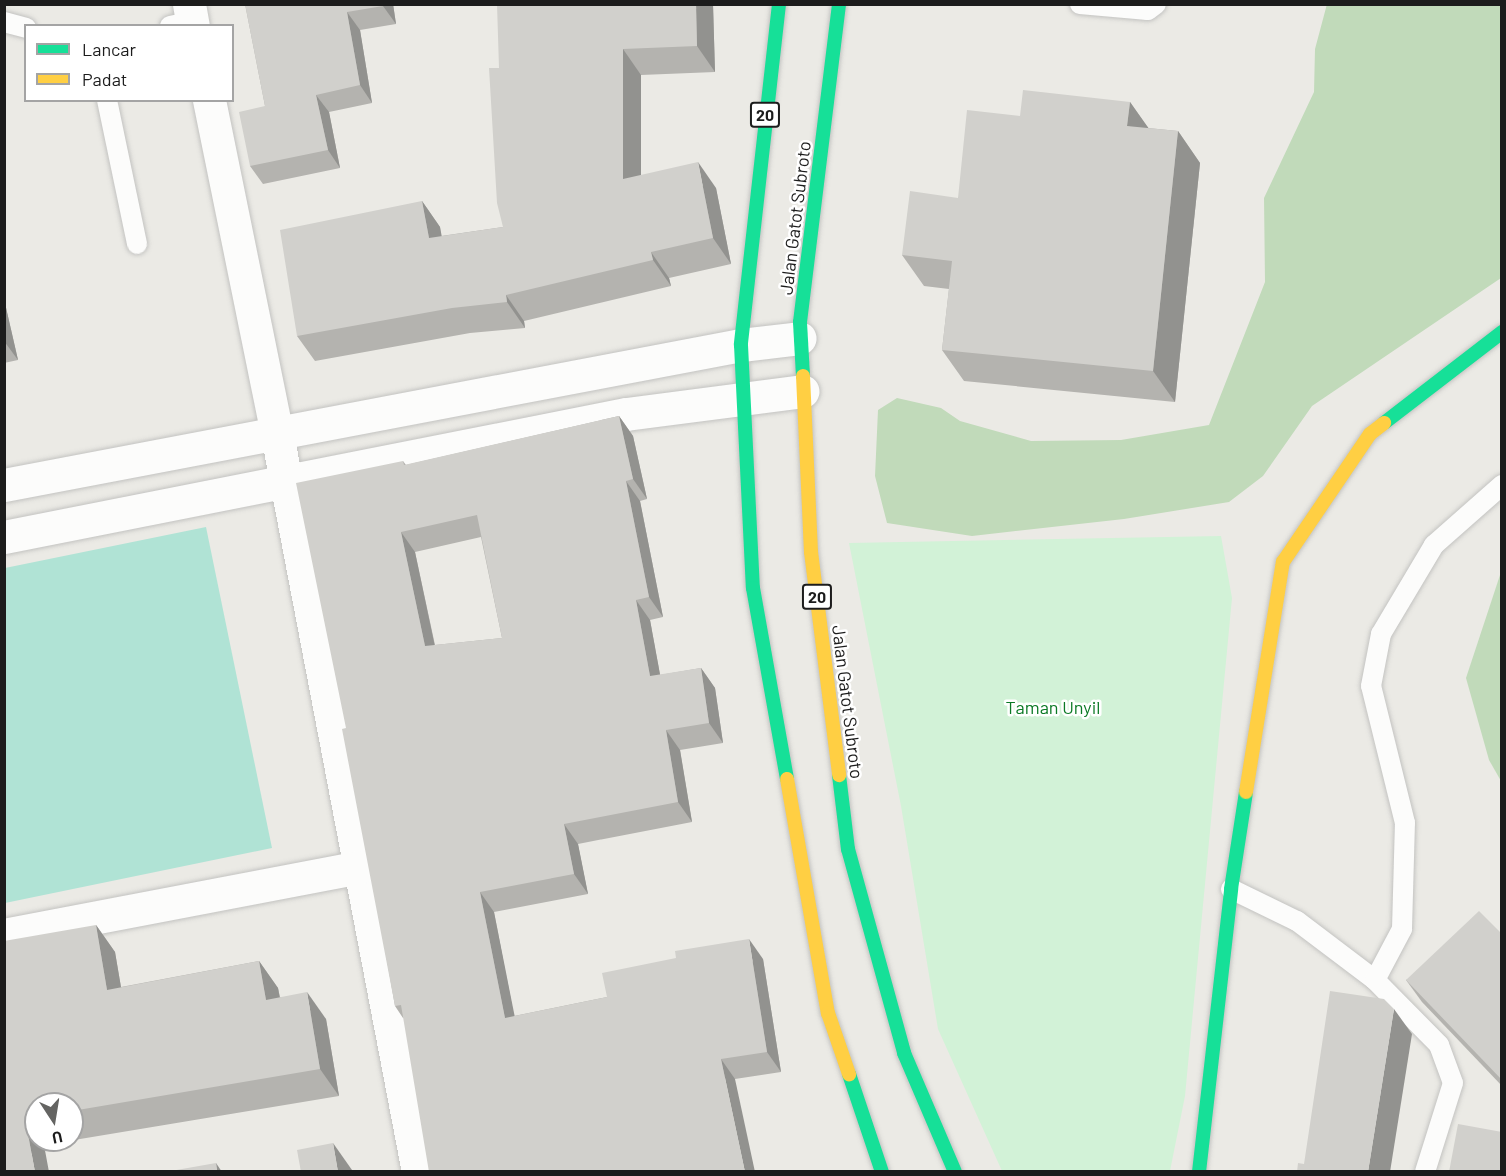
<!DOCTYPE html>
<style>
body{margin:0}
#map{position:relative;width:1506px;height:1176px;overflow:hidden;background:#ebeae5;font-family:Barlow,sans-serif}
div>[style]{position:absolute}
[style*='--x']{left:calc(var(--x)*1px);top:calc(var(--y)*1px);width:calc(var(--w)*1px);rotate:calc(var(--a)*1deg)}
.forest>*{inset:0;background:#c1daba}
.park>*{inset:0;background:#d2f2d7}
.pitch>*{inset:0;background:#b0e3d5}
.roads{filter:drop-shadow(0 0 2px #c3c3c1) drop-shadow(0 0 2px #c3c3c1)}
.lane>*{height:20px;margin:-10px;padding:0 10px;transform-origin:10px;border-radius:10px;background:#fcfcfb}
.street>*{height:33px;margin:-16.5px;padding:0 16.5px;transform-origin:16.5px;border-radius:16.5px;background:#fcfcfb}
.fast>*{height:14px;margin:-7px;padding:0 7px;transform-origin:7px;border-radius:7px;background:#16e098}
.slow>*{height:14px;margin:-7px;padding:0 7px;transform-origin:7px;border-radius:7px;background:#ffcf43}
.wall>*{inset:0;background:#b4b3af}
.shaded-wall>*{inset:0;background:#92928f}
.building>*{inset:0;background:#d1d0cc}
span{translate:-50% -50%;white-space:nowrap;text-align:center;line-height:1.15;-webkit-text-stroke:5px #fff;paint-order:stroke}
.shield-label span{padding:2px 4px;background:#fff;border:2px solid;border-radius:4px;-webkit-text-stroke-width:0}
.shield-label{font-size:16px;color:#1c1c1c;font-weight:700}
.street-label{font-size:18px;color:#1c1c1c}
.park-label{font-size:18px;color:#0b7925}
.frame{position:absolute;inset:0;border:6px solid #1c1c1c;pointer-events:none}
.legend{position:absolute;left:24px;top:24px;width:210px;height:78px;box-sizing:border-box;background:#fff;border:2px solid #a4a4a4;margin:0;padding:8px 10px;list-style:none;font-size:18px;color:#1c1c1c}
.legend li{display:flex;align-items:center;gap:12px;height:30px}
.legend b{width:30px;border:2px solid #a4a4a4}
.north{position:absolute;left:24px;top:1092px;width:60px;height:60px;box-sizing:border-box;background:#fff;border:2px solid #a4a4a4;border-radius:50%;rotate:168deg;font-size:16px;font-weight:700;line-height:24px;text-align:center;color:#1c1c1c}
.north::after{content:'';display:block;margin:auto;width:21px;height:27px;background:#646462;clip-path:polygon(50% 0,100% 100%,50% 72%,0 100%)}
</style>
<div id="map">
<div class="forest">
<div style="clip-path:polygon(1327px 4px,1501px 5px,1501px 278px,1312px 406px,1263px 476px,1229px 502px,1124px 519px,972px 536px,887px 523px,875px 476px,878px 410px,897px 398px,941px 408px,960px 421px,1031px 441px,1121px 440px,1209px 425px,1265px 282px,1264px 198px,1314px 92px,1315px 49px)"></div>
<div style="clip-path:polygon(1501px 572px,1501px 781px,1489px 760px,1466px 678px)"></div>
</div>
<div class="park">
<div style="clip-path:polygon(1221px 536px,1232px 598px,1185px 1096px,1170px 1171px,1002px 1171px,938px 1029px,901px 806px,849px 543px)"></div>
</div>
<div class="pitch">
<div style="clip-path:polygon(206px 527px,272px 848px,5px 903px,5px 568px)"></div>
</div>
<div class="roads">
<div class="lane">
<div style="--x:1080;--y:4;--w:68;--a:5"></div>
<div style="--x:1148;--y:10;--w:10;--a:-37"></div>
<div style="--x:4;--y:22;--w:23;--a:15"></div>
<div style="--x:170;--y:26;--w:24;--a:-12"></div>
<div style="--x:107;--y:100;--w:147;--a:78.2"></div>
<div style="--x:1231;--y:889;--w:73;--a:25.9"></div>
<div style="--x:1297;--y:921;--w:98;--a:37.1"></div>
<div style="--x:1375;--y:980;--w:91;--a:45.4"></div>
<div style="--x:1439;--y:1045;--w:40;--a:69.8"></div>
<div style="--x:1453;--y:1083;--w:93;--a:107.5"></div>
<div style="--x:1375;--y:980;--w:58;--a:-62.1"></div>
<div style="--x:1402;--y:929;--w:106;--a:-88.4"></div>
<div style="--x:1405;--y:823;--w:141;--a:-103.9"></div>
<div style="--x:1371;--y:686;--w:53;--a:-79.1"></div>
<div style="--x:1381;--y:634;--w:104;--a:-59.2"></div>
<div style="--x:1434;--y:545;--w:91;--a:-41.4"></div>
</div>
<div class="street">
<div style="--x:189;--y:4;--w:22;--a:80"></div>
<div style="--x:209;--y:100;--w:341;--a:78.5"></div>
<div style="--x:277;--y:434;--w:751;--a:79.18"></div>
<div style="--x:4;--y:485;--w:750;--a:-10.76"></div>
<div style="--x:741;--y:345;--w:59;--a:-6.8"></div>
<div style="--x:4;--y:537;--w:634;--a:-11.19"></div>
<div style="--x:626;--y:414;--w:178;--a:-7.4"></div>
<div style="--x:4;--y:935;--w:362;--a:-10.8"></div>
</div>
<div class="fast">
<div style="--x:779;--y:4;--w:343;--a:96.4"></div>
<div style="--x:741;--y:345;--w:243;--a:87.2"></div>
<div style="--x:753;--y:588;--w:194;--a:79.9"></div>
<div style="--x:803;--y:376;--w:54;--a:-93.2"></div>
<div style="--x:800;--y:322;--w:320;--a:-83"></div>
<div style="--x:1384;--y:423;--w:149;--a:-37.6"></div>
<div style="--x:839;--y:775;--w:75;--a:83.1"></div>
<div style="--x:848;--y:849;--w:212;--a:74.6"></div>
<div style="--x:904;--y:1053;--w:129;--a:66.8"></div>
<div style="--x:849;--y:1074;--w:103;--a:71.4"></div>
<div style="--x:1199;--y:1172;--w:285;--a:-83.5"></div>
<div style="--x:1231;--y:889;--w:98;--a:-81.2"></div>
</div>
<div class="slow">
<div style="--x:803;--y:376;--w:176;--a:87.4"></div>
<div style="--x:811;--y:552;--w:225;--a:82.8"></div>
<div style="--x:787;--y:779;--w:238;--a:80.1"></div>
<div style="--x:828;--y:1013;--w:65;--a:71"></div>
<div style="--x:1246;--y:792;--w:233;--a:-80.9"></div>
<div style="--x:1283;--y:562;--w:155;--a:-55.8"></div>
<div style="--x:1370;--y:434;--w:18;--a:-38"></div>
</div>
</div>
<div class="wall">
<div style="clip-path:polygon(245px 4px,393px 4px,396px 24px,360px 30px,372px 103px,329px 112px,340px 168px,263px 184px,250px 166px,265px 106px)"></div>
<div style="clip-path:polygon(713px 4px,715px 72px,641px 75px,641px 175px,716px 188px,731px 264px,669px 278px,671px 286px,524px 321px,525px 328px,470px 333px,315px 361px,297px 336px,422px 201px,440px 227px,441px 236px,503px 227px,499px 68px)"></div>
<div style="clip-path:polygon(1130px 102px,1148px 128px,1178px 131px,1200px 163px,1175px 402px,964px 381px,942px 350px,949px 289px,924px 286px,902px 255px,958px 198px,1020px 116px)"></div>
<div style="clip-path:polygon(4px 299px,18px 360px,4px 363px)"></div>
<div style="clip-path:polygon(evenodd,619px 416px,633px 436px,647px 499px,640px 501px,663px 617px,650px 620px,660px 675px,701px 668px,715px 688px,723px 743px,680px 750px,692px 822px,578px 844px,588px 894px,494px 912px,514px 1016px,607px 997px,763px 959px,781px 1072px,735px 1079px,403px 1018px,395px 1006px,346px 728px,403px 461px,406px 465px,619px 416px,481px 537px,502px 638px,435px 645px,415px 552px,481px 537px)"></div>
<div style="clip-path:polygon(evenodd,96px 925px,115px 952px,121px 987px,259px 961px,278px 988px,280px 997px,326px 1019px,339px 1096px,44px 1145px,4px 1172px,96px 925px,36px 1104px,72px 1104px,72px 1140px,36px 1140px,36px 1104px)"></div>
<div style="clip-path:polygon(1502px 934px,1502px 1086px,1422px 1002px,1406px 980px)"></div>
</div>
<div class="shaded-wall">
<div style="clip-path:polygon(383px 4px,393px 4px,396px 24px,383px 6px)"></div>
<div style="clip-path:polygon(696px 4px,713px 4px,715px 72px,697px 46px)"></div>
<div style="clip-path:polygon(347px 12px,360px 30px,372px 103px,360px 85px)"></div>
<div style="clip-path:polygon(623px 49px,641px 75px,641px 205px,623px 179px)"></div>
<div style="clip-path:polygon(316px 95px,329px 112px,340px 168px,328px 150px)"></div>
<div style="clip-path:polygon(1130px 102px,1152px 133px,1127px 126px)"></div>
<div style="clip-path:polygon(1178px 131px,1200px 163px,1175px 402px,1153px 371px)"></div>
<div style="clip-path:polygon(698px 162px,716px 188px,731px 264px,713px 238px)"></div>
<div style="clip-path:polygon(422px 201px,440px 227px,447px 264px,429px 238px)"></div>
<div style="clip-path:polygon(651px 252px,669px 278px,671px 286px,653px 260px)"></div>
<div style="clip-path:polygon(506px 295px,524px 321px,525px 328px,507px 302px)"></div>
<div style="clip-path:polygon(4px 299px,18px 360px,4px 341px)"></div>
<div style="clip-path:polygon(619px 416px,633px 436px,647px 499px,633px 479px)"></div>
<div style="clip-path:polygon(626px 481px,640px 501px,663px 617px,649px 597px)"></div>
<div style="clip-path:polygon(401px 532px,415px 552px,439px 666px,425px 646px)"></div>
<div style="clip-path:polygon(636px 600px,650px 620px,664px 696px,650px 676px)"></div>
<div style="clip-path:polygon(701px 668px,715px 688px,723px 743px,709px 723px)"></div>
<div style="clip-path:polygon(666px 730px,680px 750px,692px 822px,678px 802px)"></div>
<div style="clip-path:polygon(564px 824px,578px 844px,588px 894px,574px 874px)"></div>
<div style="clip-path:polygon(480px 892px,494px 912px,519px 1038px,505px 1018px)"></div>
<div style="clip-path:polygon(96px 925px,115px 952px,126px 1017px,107px 990px)"></div>
<div style="clip-path:polygon(749px 939px,763px 959px,781px 1072px,767px 1052px)"></div>
<div style="clip-path:polygon(259px 961px,278px 988px,285px 1027px,266px 1000px)"></div>
<div style="clip-path:polygon(307px 992px,326px 1019px,339px 1096px,320px 1069px)"></div>
<div style="clip-path:polygon(1394px 1009px,1412px 1034px,1390px 1172px,1368px 1172px)"></div>
<div style="clip-path:polygon(721px 1059px,735px 1079px,755px 1172px,745px 1172px)"></div>
<div style="clip-path:polygon(25px 1118px,36px 1134px,36px 1140px,40px 1140px,44px 1145px,49px 1172px,35px 1172px)"></div>
<div style="clip-path:polygon(333px 1143px,352px 1170px,352px 1172px,338px 1172px)"></div>
<div style="clip-path:polygon(216px 1163px,222px 1172px,217px 1172px)"></div>
</div>
<div class="building">
<div style="clip-path:polygon(245px 4px,383px 4px,383px 6px,347px 12px,360px 85px,316px 95px,328px 150px,250px 166px,239px 112px,265px 106px)"></div>
<div style="clip-path:polygon(497px 4px,696px 4px,697px 46px,623px 49px,623px 179px,698px 162px,713px 238px,651px 252px,653px 260px,506px 295px,507px 302px,452px 308px,297px 336px,280px 230px,422px 201px,429px 238px,503px 227px,497px 203px,489px 68px,499px 68px)"></div>
<div style="clip-path:polygon(1023px 90px,1130px 102px,1127px 126px,1178px 131px,1153px 371px,942px 350px,952px 261px,902px 255px,910px 191px,958px 198px,967px 110px,1020px 116px)"></div>
<div style="clip-path:polygon(evenodd,619px 416px,633px 479px,626px 481px,649px 597px,636px 600px,650px 676px,701px 668px,709px 723px,666px 730px,678px 802px,564px 824px,574px 874px,480px 892px,505px 1018px,607px 997px,602px 973px,676px 958px,675px 951px,749px 939px,767px 1052px,721px 1059px,745px 1172px,429px 1172px,401px 1005px,395px 1006px,342px 729px,346px 728px,296px 483px,403px 461px,404px 465px,619px 416px,477px 515px,502px 638px,425px 646px,401px 532px,477px 515px)"></div>
<div style="clip-path:polygon(1479px 911px,1502px 934px,1502px 1080px,1406px 980px)"></div>
<div style="clip-path:polygon(96px 925px,107px 990px,259px 961px,266px 1000px,307px 992px,320px 1069px,72px 1111px,72px 1104px,36px 1104px,36px 1117px,25px 1118px,35px 1172px,4px 1172px,4px 941px)"></div>
<div style="clip-path:polygon(1330px 991px,1384px 999px,1394px 1009px,1368px 1172px,1297px 1172px,1298px 1163px,1304px 1164px)"></div>
<div style="clip-path:polygon(1458px 1124px,1502px 1132px,1502px 1172px,1449px 1172px)"></div>
<div style="clip-path:polygon(333px 1143px,338px 1172px,301px 1172px,297px 1150px)"></div>
<div style="clip-path:polygon(216px 1163px,217px 1172px,165px 1172px)"></div>
</div>
<div class="shield-label">
<span style="left:765px;top:115px">20</span>
<span style="left:817px;top:597px">20</span>
</div>
<div class="street-label">
<span style="left:795px;top:218px;rotate:-83deg">Jalan Gatot Subroto</span>
<span style="left:848px;top:702px;rotate:83deg">Jalan Gatot Subroto</span>
</div>
<div class="park-label">
<span style="left:1053px;top:707px">Taman Unyil</span>
</div>
<div class="frame"></div>
<ul class="legend">
<li><b style="height:8px;background:#16e098"></b>Lancar</li>
<li><b style="height:8px;background:#ffcf43"></b>Padat</li>
</ul>
<div class="north">U</div>
</div>
